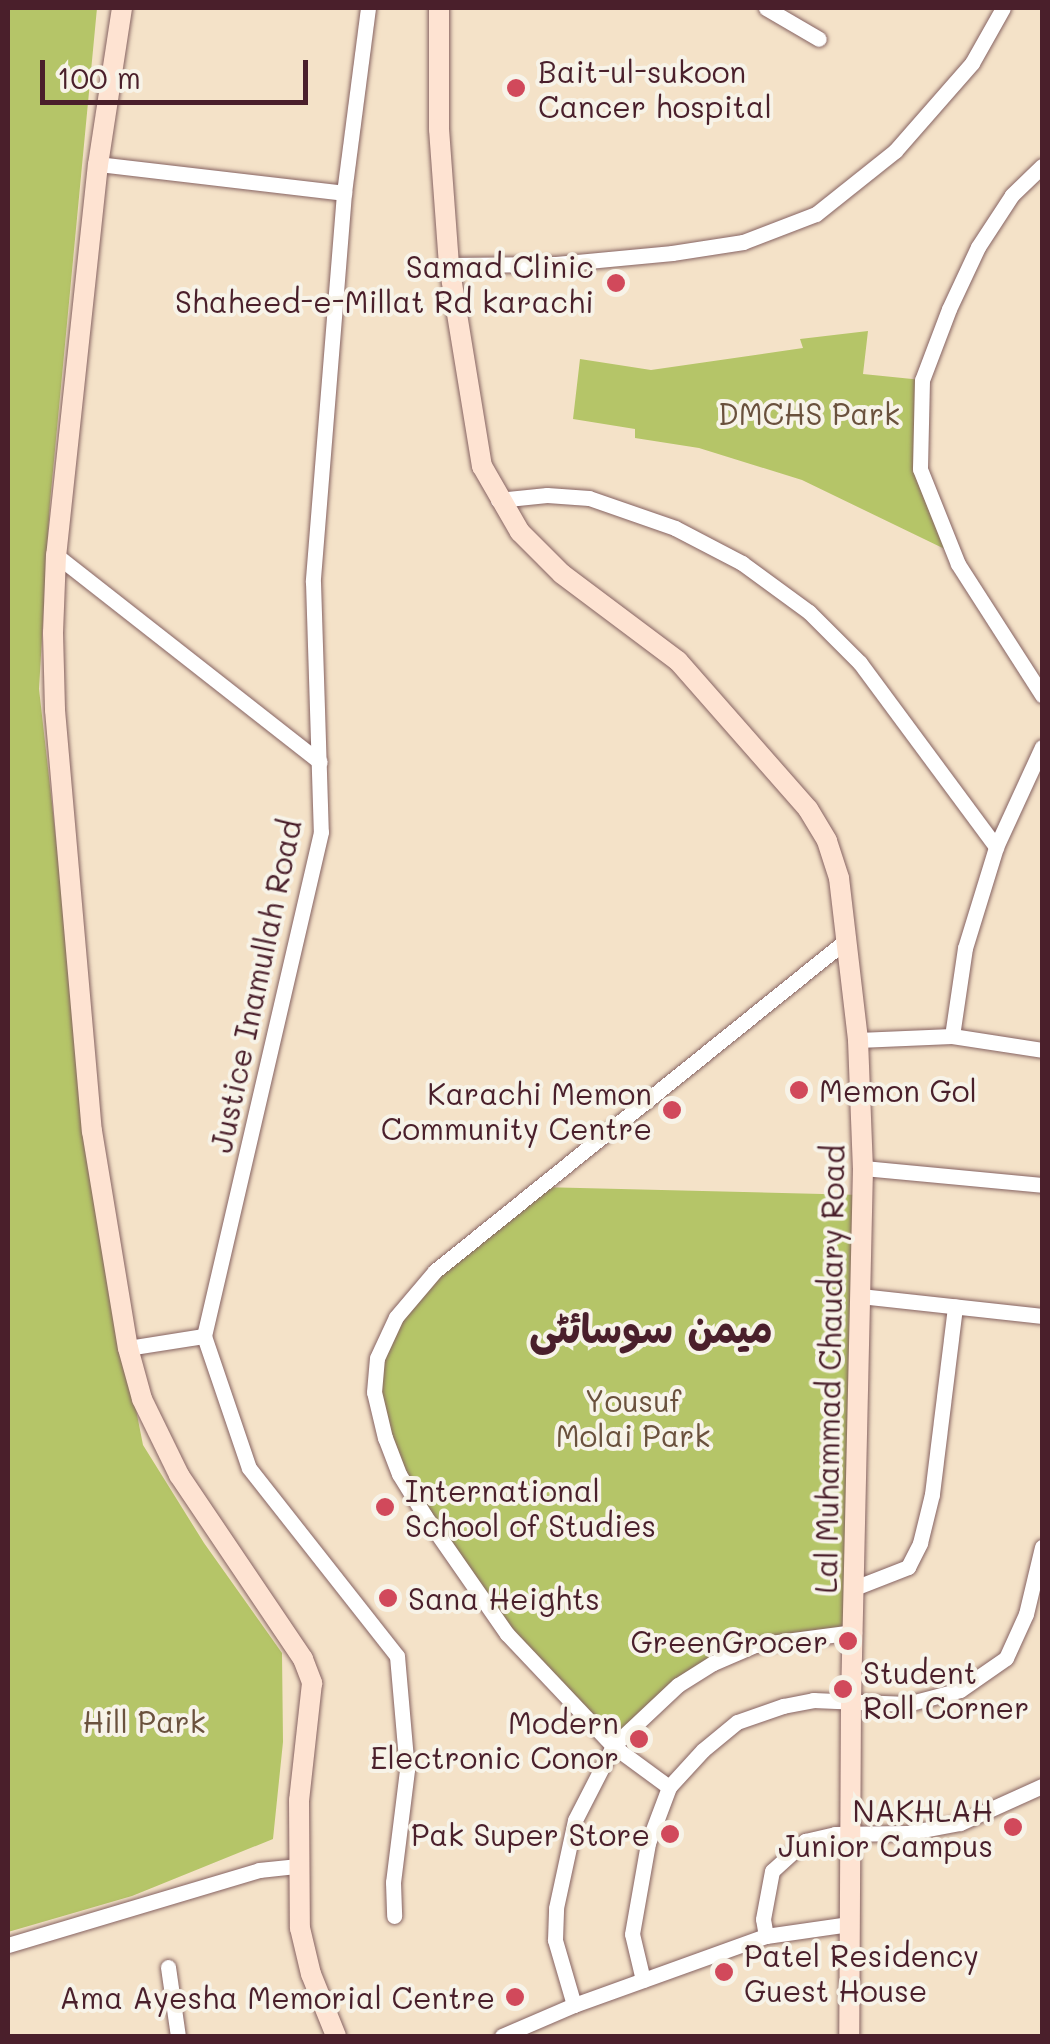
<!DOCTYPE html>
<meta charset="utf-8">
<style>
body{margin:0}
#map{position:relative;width:1050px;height:2044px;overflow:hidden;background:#f4e2c8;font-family:Mali,"Playpen Sans Arabic",sans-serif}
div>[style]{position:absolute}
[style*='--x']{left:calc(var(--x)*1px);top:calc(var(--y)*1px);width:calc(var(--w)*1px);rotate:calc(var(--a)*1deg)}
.green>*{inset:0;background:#b5c568}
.roads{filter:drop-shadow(0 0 2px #866362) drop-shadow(0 0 2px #866362)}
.street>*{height:15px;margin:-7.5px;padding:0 7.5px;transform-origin:7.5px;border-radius:7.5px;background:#fff}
.secondary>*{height:20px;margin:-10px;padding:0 10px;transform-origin:10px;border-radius:10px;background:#fee3d2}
.dots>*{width:28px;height:28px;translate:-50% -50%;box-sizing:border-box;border:5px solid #f7f3e8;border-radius:50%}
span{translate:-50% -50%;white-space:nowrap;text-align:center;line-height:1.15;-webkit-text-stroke:8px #f7f3e8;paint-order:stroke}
.poi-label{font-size:30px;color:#4a1f2b}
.left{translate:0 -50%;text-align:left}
.right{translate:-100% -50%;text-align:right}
.park-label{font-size:30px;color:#6a513d}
.street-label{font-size:30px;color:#4a1f2b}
.district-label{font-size:40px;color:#4a1f2b;font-weight:700}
.frame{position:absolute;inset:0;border:10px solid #4a1f2b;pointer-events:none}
.scale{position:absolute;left:40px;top:60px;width:268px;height:45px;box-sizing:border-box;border:5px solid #4a1f2b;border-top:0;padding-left:12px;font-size:30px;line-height:35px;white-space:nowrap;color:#4a1f2b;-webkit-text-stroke:8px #f7f3e8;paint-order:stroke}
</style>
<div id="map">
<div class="green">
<div style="clip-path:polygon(8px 8px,97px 8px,50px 502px,39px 689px,100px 1227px,143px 1445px,204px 1543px,282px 1653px,283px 1742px,273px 1839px,132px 1896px,8px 1932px)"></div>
<div style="clip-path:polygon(868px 331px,863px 374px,922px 380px,920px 469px,953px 553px,802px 480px,699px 448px,635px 438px,635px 429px,573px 419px,580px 359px,651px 370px,803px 348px,800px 339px)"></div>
<div style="clip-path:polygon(539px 1187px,863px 1195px,854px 1632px,713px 1663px,613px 1746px,507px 1634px,385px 1438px,377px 1358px,435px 1271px)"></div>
</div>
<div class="roads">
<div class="street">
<div style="--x:368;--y:8;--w:187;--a:97.4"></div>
<div style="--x:344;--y:193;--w:390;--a:94.6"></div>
<div style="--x:313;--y:582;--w:250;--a:88.2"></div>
<div style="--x:321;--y:832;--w:517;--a:103.07"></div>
<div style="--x:204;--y:1336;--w:139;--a:71.2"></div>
<div style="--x:249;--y:1468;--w:239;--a:51.8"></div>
<div style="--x:397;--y:1656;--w:114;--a:85"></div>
<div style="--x:407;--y:1770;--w:113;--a:97.1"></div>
<div style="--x:393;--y:1882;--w:34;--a:88"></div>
<div style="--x:766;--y:8;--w:61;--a:30.3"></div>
<div style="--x:98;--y:164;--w:248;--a:6.7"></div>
<div style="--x:1042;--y:166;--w:42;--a:136"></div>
<div style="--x:1012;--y:195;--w:62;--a:123.2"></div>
<div style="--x:978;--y:247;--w:68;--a:115.1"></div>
<div style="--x:949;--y:309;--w:76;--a:110.8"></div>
<div style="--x:922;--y:380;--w:89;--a:91.3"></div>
<div style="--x:920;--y:469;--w:102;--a:68.2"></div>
<div style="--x:958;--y:564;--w:156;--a:57.3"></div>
<div style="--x:449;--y:265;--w:107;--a:-0.5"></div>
<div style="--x:556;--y:264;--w:117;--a:-5.4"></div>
<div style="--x:672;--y:253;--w:72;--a:-8.8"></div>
<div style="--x:743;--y:242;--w:78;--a:-21"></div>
<div style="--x:816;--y:214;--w:101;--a:-38.6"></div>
<div style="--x:895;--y:151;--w:117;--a:-48.8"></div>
<div style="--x:972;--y:63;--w:63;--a:-60.6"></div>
<div style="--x:498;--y:500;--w:49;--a:-5.8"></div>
<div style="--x:547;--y:495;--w:42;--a:4.1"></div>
<div style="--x:589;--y:498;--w:91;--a:19.2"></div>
<div style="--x:675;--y:528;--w:76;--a:27.6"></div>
<div style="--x:742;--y:563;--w:83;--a:36.2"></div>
<div style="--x:809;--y:612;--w:72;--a:45"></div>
<div style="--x:860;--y:663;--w:229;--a:53.5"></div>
<div style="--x:56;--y:555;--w:335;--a:38.1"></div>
<div style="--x:952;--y:1036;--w:89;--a:-81.6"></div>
<div style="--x:965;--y:948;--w:106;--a:-72.9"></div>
<div style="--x:996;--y:847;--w:110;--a:-65.3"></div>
<div style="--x:858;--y:1040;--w:94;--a:-2.4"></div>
<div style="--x:952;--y:1036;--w:91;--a:8.8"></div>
<div style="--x:863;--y:1168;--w:180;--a:5.4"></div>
<div style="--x:861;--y:1296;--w:182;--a:6.3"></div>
<div style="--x:128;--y:1348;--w:77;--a:-9"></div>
<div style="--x:857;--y:1587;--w:55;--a:-21.4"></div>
<div style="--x:908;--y:1567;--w:27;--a:-63"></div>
<div style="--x:920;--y:1543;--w:50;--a:-76.2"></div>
<div style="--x:932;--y:1494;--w:189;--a:-83"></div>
<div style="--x:669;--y:1787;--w:69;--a:-143.8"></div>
<div style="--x:613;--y:1746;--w:154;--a:-133.4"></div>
<div style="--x:507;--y:1634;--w:144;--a:-124.8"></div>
<div style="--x:425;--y:1516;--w:49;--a:-121.8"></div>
<div style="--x:399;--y:1474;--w:39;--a:-111"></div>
<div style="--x:385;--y:1438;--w:47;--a:-103.4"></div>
<div style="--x:374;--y:1392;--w:34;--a:-85"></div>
<div style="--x:377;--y:1358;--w:45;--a:-65.1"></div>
<div style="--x:396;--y:1317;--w:60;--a:-49.7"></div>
<div style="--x:435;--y:1271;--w:525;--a:-38.81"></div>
<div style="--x:766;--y:1936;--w:17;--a:-100"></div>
<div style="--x:763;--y:1919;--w:49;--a:-79.4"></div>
<div style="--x:772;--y:1871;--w:45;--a:-42.3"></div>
<div style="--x:805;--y:1841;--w:31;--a:-13"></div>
<div style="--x:835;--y:1834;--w:72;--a:-0.8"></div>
<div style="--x:907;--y:1833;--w:54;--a:-10.7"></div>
<div style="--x:960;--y:1823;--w:90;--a:-24.3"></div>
<div style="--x:8;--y:1945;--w:262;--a:-16.6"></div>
<div style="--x:259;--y:1870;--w:37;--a:-6"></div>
<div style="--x:168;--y:1967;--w:70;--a:81.8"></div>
<div style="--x:643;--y:1980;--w:47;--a:-103.4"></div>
<div style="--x:632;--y:1934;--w:92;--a:-80"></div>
<div style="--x:648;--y:1843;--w:60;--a:-69.4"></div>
<div style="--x:669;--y:1787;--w:50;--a:-47.4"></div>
<div style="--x:703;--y:1750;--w:44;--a:-39.5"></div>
<div style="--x:737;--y:1722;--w:49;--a:-19.2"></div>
<div style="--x:783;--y:1706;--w:31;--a:-11"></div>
<div style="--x:813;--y:1700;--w:94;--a:2.4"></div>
<div style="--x:907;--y:1704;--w:55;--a:-14.8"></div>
<div style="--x:960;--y:1690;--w:56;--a:-34.8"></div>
<div style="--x:1006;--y:1658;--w:48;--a:-65.6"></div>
<div style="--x:1026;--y:1614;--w:69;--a:-76.6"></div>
<div style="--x:574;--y:2005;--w:68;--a:-106.3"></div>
<div style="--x:555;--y:1940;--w:32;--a:-88"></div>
<div style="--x:556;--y:1908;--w:90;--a:-77.8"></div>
<div style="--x:575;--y:1820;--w:83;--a:-62.8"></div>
<div style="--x:613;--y:1746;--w:89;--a:-43.2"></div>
<div style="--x:678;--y:1685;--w:41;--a:-32.2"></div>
<div style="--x:713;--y:1663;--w:46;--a:-23.2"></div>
<div style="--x:755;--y:1645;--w:100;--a:-7.5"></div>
<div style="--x:502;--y:2036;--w:78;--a:-23.3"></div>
<div style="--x:574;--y:2005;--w:204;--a:-19.8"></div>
<div style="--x:766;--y:1936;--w:84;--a:-8.2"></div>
</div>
<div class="secondary">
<div style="--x:122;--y:8;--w:158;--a:98.7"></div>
<div style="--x:98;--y:164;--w:393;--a:96.1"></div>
<div style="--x:56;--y:555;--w:78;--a:92.2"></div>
<div style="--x:53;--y:633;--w:77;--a:88.5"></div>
<div style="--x:55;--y:710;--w:423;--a:85"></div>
<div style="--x:92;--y:1131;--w:220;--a:80.6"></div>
<div style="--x:128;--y:1348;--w:53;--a:74.6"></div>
<div style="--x:142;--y:1399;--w:85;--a:64"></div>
<div style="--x:179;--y:1475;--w:222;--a:56"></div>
<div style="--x:303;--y:1659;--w:26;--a:69"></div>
<div style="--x:312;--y:1683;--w:118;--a:96.3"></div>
<div style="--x:299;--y:1800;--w:128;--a:89.6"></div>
<div style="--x:300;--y:1928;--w:47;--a:76.6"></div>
<div style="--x:311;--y:1974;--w:67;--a:68"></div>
<div style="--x:439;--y:8;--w:121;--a:90"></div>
<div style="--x:439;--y:129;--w:136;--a:85.8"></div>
<div style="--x:449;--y:265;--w:204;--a:80.7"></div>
<div style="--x:482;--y:466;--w:76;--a:60.1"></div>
<div style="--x:520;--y:532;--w:59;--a:45"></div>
<div style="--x:562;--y:574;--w:145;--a:36.9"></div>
<div style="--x:678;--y:661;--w:197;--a:48.7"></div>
<div style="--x:808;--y:809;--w:37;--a:59"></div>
<div style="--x:827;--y:841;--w:39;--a:72"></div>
<div style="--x:839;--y:878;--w:163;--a:83.3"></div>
<div style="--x:858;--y:1040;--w:128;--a:87.8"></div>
<div style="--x:863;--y:1168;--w:533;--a:91.29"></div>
<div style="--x:851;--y:1701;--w:335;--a:90.3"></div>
</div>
</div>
<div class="dots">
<div style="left:516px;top:88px;background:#d1495b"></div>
<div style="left:616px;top:283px;background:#d1495b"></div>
<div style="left:799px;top:1090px;background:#d1495b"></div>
<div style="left:672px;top:1110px;background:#d1495b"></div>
<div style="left:385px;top:1507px;background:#d1495b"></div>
<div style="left:388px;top:1598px;background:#d1495b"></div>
<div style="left:848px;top:1641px;background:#d1495b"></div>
<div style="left:843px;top:1689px;background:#d1495b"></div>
<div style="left:639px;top:1739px;background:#d1495b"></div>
<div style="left:1013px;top:1827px;background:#d1495b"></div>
<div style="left:670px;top:1834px;background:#d1495b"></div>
<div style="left:724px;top:1972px;background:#d1495b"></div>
<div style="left:515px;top:1997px;background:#d1495b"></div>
</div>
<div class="poi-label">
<span class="left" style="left:538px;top:88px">Bait-ul-sukoon<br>Cancer hospital</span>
<span class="right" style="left:594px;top:283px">Samad Clinic<br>Shaheed-e-Millat Rd karachi</span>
<span class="left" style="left:819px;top:1090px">Memon Gol</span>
<span class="right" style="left:652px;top:1110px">Karachi Memon<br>Community Centre</span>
<span class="left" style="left:405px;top:1507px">International<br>School of Studies</span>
<span class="left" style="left:408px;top:1598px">Sana Heights</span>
<span class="right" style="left:828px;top:1641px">GreenGrocer</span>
<span class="left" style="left:863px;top:1689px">Student<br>Roll Corner</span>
<span class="right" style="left:619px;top:1739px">Modern<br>Electronic Conor</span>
<span class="right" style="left:993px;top:1827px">NAKHLAH<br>Junior Campus</span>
<span class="right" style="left:650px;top:1834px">Pak Super Store</span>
<span class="left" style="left:744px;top:1972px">Patel Residency<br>Guest House</span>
<span class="right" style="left:495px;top:1997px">Ama Ayesha Memorial Centre</span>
</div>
<div class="park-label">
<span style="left:809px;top:413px">DMCHS Park</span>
<span style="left:633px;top:1417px">Yousuf<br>Molai Park</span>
<span style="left:144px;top:1721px">Hill Park</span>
</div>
<div class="street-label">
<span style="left:255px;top:986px;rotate:-78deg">Justice Inamullah Road</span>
<span style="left:829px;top:1369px;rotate:-89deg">Lal Muhammad Chaudary Road</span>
</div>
<div class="district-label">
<span style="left:651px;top:1327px">میمن سوسائٹی</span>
</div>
<div class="frame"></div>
<div class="scale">100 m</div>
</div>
